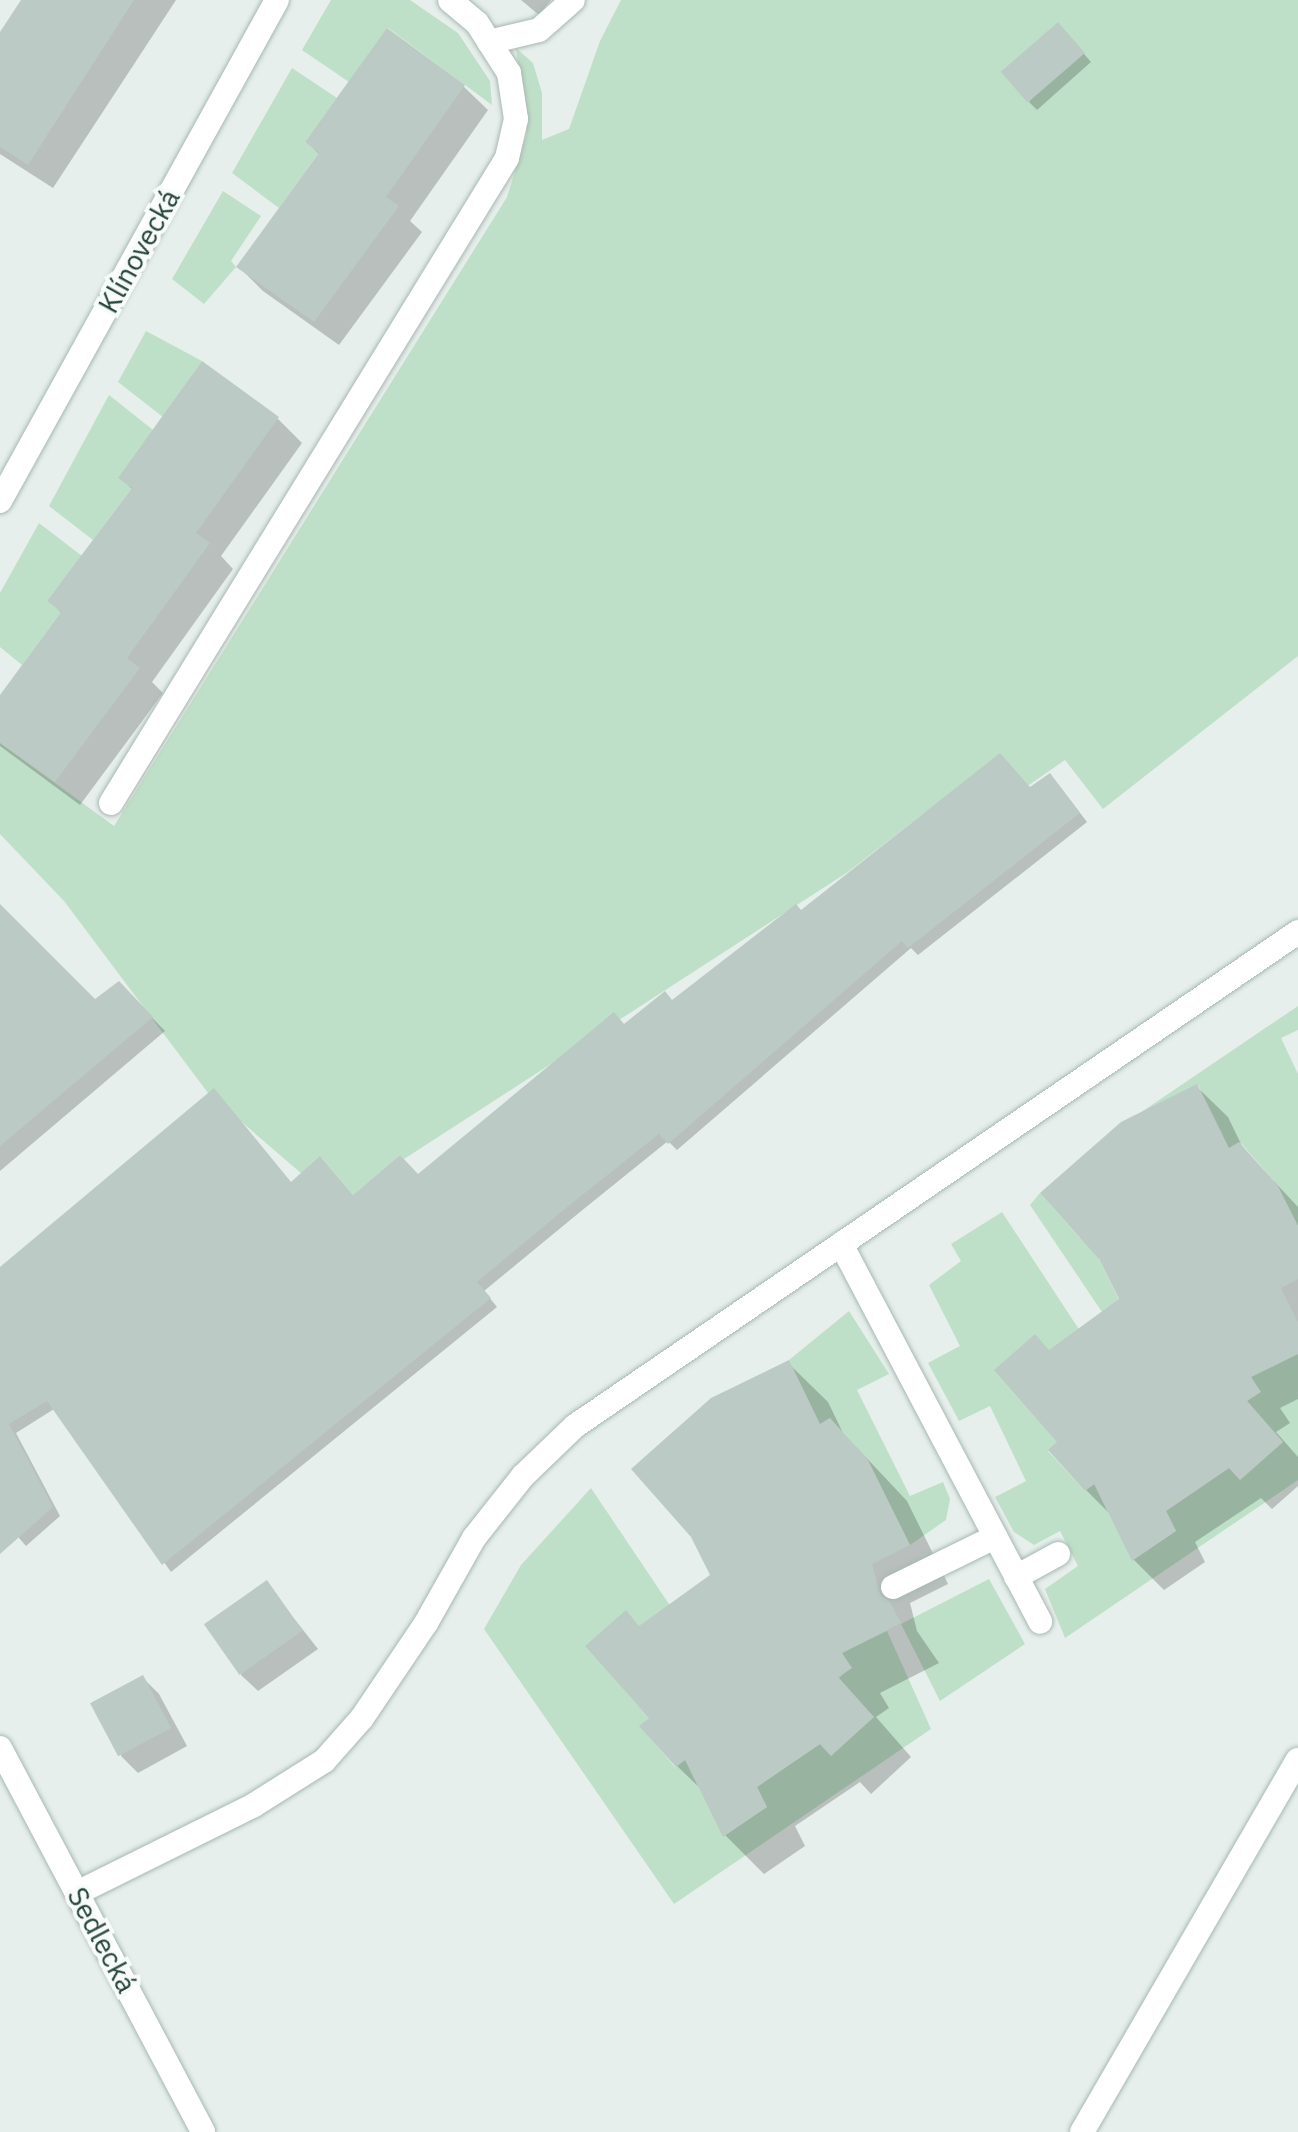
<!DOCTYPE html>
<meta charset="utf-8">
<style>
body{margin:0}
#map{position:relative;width:1298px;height:2132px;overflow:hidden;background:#e6efeb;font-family:"IBM Plex Sans",sans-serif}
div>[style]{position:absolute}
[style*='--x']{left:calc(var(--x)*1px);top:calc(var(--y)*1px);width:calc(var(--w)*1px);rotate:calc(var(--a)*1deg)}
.green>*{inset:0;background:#bfe0c8}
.shadow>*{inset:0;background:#0003}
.building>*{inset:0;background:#bbcac4;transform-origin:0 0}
.roads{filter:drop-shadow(0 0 2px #a8b8b2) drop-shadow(0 0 2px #a8b8b2)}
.lane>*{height:24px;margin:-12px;padding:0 12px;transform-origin:12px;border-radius:12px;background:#fff}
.street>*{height:24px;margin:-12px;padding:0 12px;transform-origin:12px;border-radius:12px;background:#fff}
span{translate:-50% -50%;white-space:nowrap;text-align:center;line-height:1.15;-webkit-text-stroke:8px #f7fbf9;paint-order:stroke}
.street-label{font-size:28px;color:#24423a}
</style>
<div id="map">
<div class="green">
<div style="clip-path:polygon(331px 0,410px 0,458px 33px,490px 81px,492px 105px,388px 28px,349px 82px,302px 50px)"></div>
<div style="clip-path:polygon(621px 0,1298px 0,1298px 656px,1103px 809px,1065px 760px,947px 842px,924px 813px,848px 872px,404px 1159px,400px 1155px,353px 1195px,321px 1157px,302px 1174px,208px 1093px,64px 901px,0 834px,0 743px,114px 826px,507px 197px,527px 133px,516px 48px,533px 63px,542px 93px,542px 140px,569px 129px,600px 41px)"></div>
<div style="clip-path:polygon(292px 68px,337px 98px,305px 142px,319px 153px,279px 208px,232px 173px)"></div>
<div style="clip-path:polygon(223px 191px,261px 216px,231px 261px,236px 267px,204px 304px,172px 279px)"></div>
<div style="clip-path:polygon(146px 331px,202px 361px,163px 417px,118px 382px)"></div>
<div style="clip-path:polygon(109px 395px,153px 430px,132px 488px,93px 540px,49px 506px)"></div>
<div style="clip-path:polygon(39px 523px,82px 556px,47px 601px,61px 612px,22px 665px,0 647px,0 593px)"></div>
<div style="clip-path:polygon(1298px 1006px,1298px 1030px,1281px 1038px,1298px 1074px,1298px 1226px,1287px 1205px,1266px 1215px,1274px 1181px,1240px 1142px,1223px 1152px,1223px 1136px,1198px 1085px,1140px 1113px)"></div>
<div style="clip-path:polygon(1040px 1193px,1080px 1238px,1086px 1233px,1124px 1310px,1102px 1312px,1030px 1205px)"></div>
<div style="clip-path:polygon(1002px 1212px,1084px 1337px,1068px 1433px,1048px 1451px,1085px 1491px,1100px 1480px,1100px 1496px,1132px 1560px,1176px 1531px,1166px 1511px,1229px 1468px,1240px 1480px,1283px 1442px,1247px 1401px,1260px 1392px,1251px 1377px,1298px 1354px,1298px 1480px,1065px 1638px,1045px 1589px,1078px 1566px,1060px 1531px,1034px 1545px,1014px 1532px,995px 1497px,1026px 1481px,990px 1406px,959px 1421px,928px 1363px,960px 1346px,929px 1285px,961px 1261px,951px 1244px)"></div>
<div style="clip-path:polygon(849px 1311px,889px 1374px,857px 1390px,910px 1496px,943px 1482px,950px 1499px,946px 1520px,910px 1545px,865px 1457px,830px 1418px,814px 1428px,789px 1360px)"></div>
<div style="clip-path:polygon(591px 1488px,675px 1613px,586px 1646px,635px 1702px,649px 1693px,659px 1709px,640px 1726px,675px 1767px,691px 1756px,691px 1772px,723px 1836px,767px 1807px,757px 1787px,820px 1744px,831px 1756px,873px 1717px,839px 1678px,851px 1668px,842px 1653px,887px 1631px,931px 1729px,674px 1904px,484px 1629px,521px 1565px)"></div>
<div style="clip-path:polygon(989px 1579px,1025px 1644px,940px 1701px,901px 1624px)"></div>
</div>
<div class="shadow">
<div style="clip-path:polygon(23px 0,176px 0,53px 188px,0 154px,0 36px)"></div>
<div style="clip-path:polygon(521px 0,551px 0,539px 15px)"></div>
<div style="clip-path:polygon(1066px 33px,1091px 62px,1037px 110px,1029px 102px)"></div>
<div style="clip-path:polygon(463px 86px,488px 110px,410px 221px,422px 232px,339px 345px,263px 291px,239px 267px,320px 155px,307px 142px)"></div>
<div style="clip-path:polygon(278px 419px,302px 443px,221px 556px,233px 569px,152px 682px,163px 693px,80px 805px,0 746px,0 699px,62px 614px,50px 601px,133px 490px,121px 478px)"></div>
<div style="clip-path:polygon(1058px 784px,1087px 822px,918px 955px,911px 948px,677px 1150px,668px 1141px,580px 1212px,484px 1291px,497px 1307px,171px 1572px,54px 1409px,16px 1433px,60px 1516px,26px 1546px,0 1516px,0 1271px,292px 1184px,354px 1197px,418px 1176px,625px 1026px,673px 1002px,801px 912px,1030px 789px)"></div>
<div style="clip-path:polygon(0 906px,95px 1002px,132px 997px,165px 1031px,0 1171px)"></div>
<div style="clip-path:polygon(1197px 1087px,1228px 1117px,1243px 1148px,1298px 1207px,1298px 1399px,1280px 1408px,1290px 1423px,1276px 1432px,1298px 1457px,1298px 1486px,1272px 1509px,1261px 1498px,1195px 1542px,1205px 1562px,1164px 1590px,1134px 1560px,1111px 1515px,1086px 1490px,1060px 1442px,1050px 1352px,1121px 1300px)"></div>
<div style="clip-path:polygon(788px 1363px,828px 1402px,843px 1433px,907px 1501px,948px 1584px,910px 1603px,917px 1631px,939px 1663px,880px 1693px,889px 1708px,876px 1717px,911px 1757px,871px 1794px,860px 1782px,795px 1826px,805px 1846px,764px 1874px,725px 1835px,703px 1791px,677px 1766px,651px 1718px,640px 1628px,713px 1576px)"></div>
<div style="clip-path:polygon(266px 1583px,318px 1649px,258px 1691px,241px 1675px)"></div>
<div style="clip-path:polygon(142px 1677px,159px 1694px,187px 1746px,138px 1773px,121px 1756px)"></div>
</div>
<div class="building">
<div style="clip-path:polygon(21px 0,134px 0,28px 165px,0 147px,0 32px)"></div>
<div style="left:1058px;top:22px;width:41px;height:76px;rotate:49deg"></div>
<div style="clip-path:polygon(387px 28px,465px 85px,386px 197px,399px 206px,314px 322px,236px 267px,319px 153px,305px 142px)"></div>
<div style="clip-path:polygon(202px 361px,279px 417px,196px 533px,210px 543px,127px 658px,140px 668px,55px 782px,0 743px,0 695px,61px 612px,47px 601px,132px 488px,118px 478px)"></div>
<div style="clip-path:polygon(1000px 753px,1030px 787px,1050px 773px,1080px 813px,908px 948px,902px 941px,668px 1144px,659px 1134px,571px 1204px,477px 1282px,491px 1298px,162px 1565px,47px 1401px,9px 1424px,53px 1507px,0 1554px,0 1267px,214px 1088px,291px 1182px,320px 1156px,353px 1195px,400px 1155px,418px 1174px,614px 1012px,624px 1024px,665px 991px,672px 1000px,796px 904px,801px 910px)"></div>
<div style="clip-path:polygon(0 904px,95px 999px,119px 981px,153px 1017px,0 1146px)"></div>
<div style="clip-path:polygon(1197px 1084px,1229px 1148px,1239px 1142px,1278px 1186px,1298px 1226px,1298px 1279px,1281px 1288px,1298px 1322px,1298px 1354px,1251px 1377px,1261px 1392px,1247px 1401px,1283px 1442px,1240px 1480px,1229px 1468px,1166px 1511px,1176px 1531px,1132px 1561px,1094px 1484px,1085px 1491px,1048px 1450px,1057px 1442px,994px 1370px,1035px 1334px,1049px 1350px,1119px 1299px,1099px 1259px,1040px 1193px,1121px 1122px)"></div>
<div style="clip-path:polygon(789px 1360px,820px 1424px,830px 1418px,868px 1460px,910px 1545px,872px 1564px,880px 1594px,890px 1602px,901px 1623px,842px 1653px,852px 1668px,838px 1677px,874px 1717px,831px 1756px,820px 1744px,757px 1787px,767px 1807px,723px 1837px,685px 1760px,676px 1767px,639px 1726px,649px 1718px,585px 1646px,626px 1610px,639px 1626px,710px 1575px,691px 1537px,631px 1469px,711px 1398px)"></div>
<div style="left:267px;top:1580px;width:62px;height:77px;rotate:55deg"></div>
<div style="left:143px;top:1675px;width:60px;height:60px;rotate:62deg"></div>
</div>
<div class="roads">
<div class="lane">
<div style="--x:489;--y:42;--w:51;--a:-13.5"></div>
<div style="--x:539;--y:30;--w:45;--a:-41.4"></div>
<div style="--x:111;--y:803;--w:757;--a:-58.45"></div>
<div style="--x:507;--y:158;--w:40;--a:-77"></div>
<div style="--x:516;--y:119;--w:47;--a:-98.7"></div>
<div style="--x:509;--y:73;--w:59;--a:-122.6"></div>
<div style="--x:477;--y:23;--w:35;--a:-140"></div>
<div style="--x:841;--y:1244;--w:427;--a:62.2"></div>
<div style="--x:1016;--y:1577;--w:48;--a:-28.7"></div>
<div style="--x:893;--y:1587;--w:114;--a:-26.1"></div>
<div style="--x:1082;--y:2132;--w:430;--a:-59.9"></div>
</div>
<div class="street">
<div style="--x:0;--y:501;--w:572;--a:-61.06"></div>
<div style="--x:0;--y:1748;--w:434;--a:62.1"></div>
<div style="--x:77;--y:1893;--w:198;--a:-26.4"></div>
<div style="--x:254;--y:1805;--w:83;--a:-32.2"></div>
<div style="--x:324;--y:1761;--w:57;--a:-48.5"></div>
<div style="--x:362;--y:1718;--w:115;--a:-56"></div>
<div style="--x:426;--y:1623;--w:98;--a:-60.5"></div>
<div style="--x:474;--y:1538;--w:79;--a:-51.7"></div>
<div style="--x:523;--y:1476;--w:72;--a:-43.9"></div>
<div style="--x:575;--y:1426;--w:876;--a:-34.34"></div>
</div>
</div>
<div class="street-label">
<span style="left:139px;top:251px;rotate:-61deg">Klínovecká</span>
<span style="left:102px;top:1940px;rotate:62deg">Sedlecká</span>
</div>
</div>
